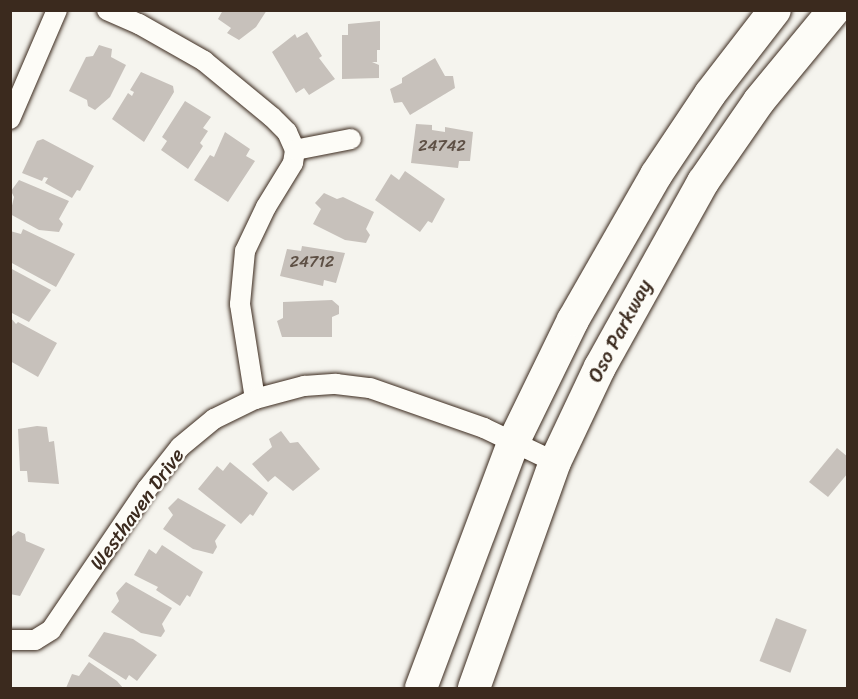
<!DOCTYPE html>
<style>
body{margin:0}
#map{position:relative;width:858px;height:699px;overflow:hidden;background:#f5f4ee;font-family:Sriracha,sans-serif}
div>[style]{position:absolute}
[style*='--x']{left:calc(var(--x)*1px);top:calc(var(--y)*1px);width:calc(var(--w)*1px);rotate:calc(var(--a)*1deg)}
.building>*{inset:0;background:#c7c1bb;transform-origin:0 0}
.roads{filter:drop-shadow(0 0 2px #3b2a1e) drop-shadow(0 0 2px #3b2a1e)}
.street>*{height:20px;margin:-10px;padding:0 10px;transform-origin:10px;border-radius:10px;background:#fdfcf7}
.primary>*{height:32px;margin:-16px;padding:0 16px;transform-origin:16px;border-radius:16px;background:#fdfcf7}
span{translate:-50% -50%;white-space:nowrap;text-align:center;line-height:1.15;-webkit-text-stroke:4.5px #fdfcf7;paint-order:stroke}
.number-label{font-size:16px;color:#5e5045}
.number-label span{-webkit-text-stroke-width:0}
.street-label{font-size:20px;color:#3b2a1e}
.frame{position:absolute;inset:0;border:12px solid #3b2a1e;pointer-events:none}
</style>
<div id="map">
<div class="building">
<div style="clip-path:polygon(223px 10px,267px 10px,256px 27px,239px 40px,227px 33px,231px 28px,218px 19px)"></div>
<div style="clip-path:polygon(380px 21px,380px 50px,377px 50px,377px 62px,372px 62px,379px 65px,379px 78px,342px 79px,342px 35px,348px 35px,348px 24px)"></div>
<div style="clip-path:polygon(307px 32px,322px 56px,319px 58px,335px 79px,309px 95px,304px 88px,296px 93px,272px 52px,295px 34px,297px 38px)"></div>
<div style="clip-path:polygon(99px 45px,112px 49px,111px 57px,126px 65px,110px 97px,95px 110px,88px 106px,87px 100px,69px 91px,86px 57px,93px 56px)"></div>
<div style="clip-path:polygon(435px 58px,445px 76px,453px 76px,455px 88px,410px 115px,402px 102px,394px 103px,390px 89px,402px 83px,402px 78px)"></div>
<div style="clip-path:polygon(141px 72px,173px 86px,174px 92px,144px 142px,112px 119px,128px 93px,132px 96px,134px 92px,130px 90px)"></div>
<div style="clip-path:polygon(185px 101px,211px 117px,203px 128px,208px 131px,200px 143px,203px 146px,188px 169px,161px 150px,167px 141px,162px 137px)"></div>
<div style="clip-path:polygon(416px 124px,432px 125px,432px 130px,445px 132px,445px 127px,473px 132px,470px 161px,459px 161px,458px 168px,411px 163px)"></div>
<div style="clip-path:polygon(225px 132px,250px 149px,246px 156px,255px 161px,228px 202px,194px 180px,210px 155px,214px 157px)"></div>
<div style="clip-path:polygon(43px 139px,94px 166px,80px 191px,77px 190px,72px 198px,45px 183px,48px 178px,44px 177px,42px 181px,22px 173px,37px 141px)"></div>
<div style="clip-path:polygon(405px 171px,445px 199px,432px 223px,428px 221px,420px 232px,375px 200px,391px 174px,399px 180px)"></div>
<div style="clip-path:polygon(19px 180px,69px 201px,59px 219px,63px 224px,59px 232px,39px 230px,10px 214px,14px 197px,11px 191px)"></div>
<div style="clip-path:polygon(324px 193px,337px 199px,343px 197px,374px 212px,366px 229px,370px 235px,366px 243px,345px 240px,313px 224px,321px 209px,315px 203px)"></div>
<div style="clip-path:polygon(23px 229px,75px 254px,56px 287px,10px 262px,10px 231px,21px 234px)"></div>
<div style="clip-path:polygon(302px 246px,345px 253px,336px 283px,324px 280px,323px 286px,280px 276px,287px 249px,301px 251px)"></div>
<div style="clip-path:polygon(10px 268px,51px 290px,29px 322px,10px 312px)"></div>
<div style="clip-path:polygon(332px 300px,339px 306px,339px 314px,332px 317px,332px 337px,282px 337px,277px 321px,283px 318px,283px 302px)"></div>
<div style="clip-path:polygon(10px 317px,16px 324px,18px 322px,57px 343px,38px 377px,10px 361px)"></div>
<div style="clip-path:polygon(37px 426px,47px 427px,49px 442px,54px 441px,59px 484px,28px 482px,27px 471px,20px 471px,18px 429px)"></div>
<div style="clip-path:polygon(281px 431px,290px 443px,298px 442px,320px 469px,293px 491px,275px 476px,268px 482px,252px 464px,272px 447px,269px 439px)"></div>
<div style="clip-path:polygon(837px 448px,848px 457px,848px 473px,828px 497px,809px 482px)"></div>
<div style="clip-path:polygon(230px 462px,268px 493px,253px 516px,250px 514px,241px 524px,198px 489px,217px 466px,223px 471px)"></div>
<div style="clip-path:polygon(178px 498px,226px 525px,215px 541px,217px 547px,213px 554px,193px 549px,163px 529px,173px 515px,168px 508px)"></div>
<div style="clip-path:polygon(18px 531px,25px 534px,26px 541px,45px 549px,20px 596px,10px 594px,10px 538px)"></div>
<div style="clip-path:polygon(162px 545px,203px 572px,190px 597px,187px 595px,180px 606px,156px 590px,158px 587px,134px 575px,149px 549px,156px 554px)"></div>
<div style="clip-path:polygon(126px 582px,172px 608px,162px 624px,165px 631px,161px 637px,141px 633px,111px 612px,119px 601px,116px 593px)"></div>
<div style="left:776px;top:618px;width:33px;height:46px;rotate:21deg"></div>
<div style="clip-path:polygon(104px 632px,133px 639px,157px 655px,137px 681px,129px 675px,126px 680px,88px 656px)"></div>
<div style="clip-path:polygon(89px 662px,117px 681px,123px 688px,66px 688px,72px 674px,79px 676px)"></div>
</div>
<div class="roads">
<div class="street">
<div style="--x:107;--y:10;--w:35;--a:24"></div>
<div style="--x:139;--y:24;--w:75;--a:29.6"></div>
<div style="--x:204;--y:61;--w:88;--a:39.5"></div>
<div style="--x:272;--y:117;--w:21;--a:45"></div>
<div style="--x:287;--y:132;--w:20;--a:66"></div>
<div style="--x:10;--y:119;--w:119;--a:-66.7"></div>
<div style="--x:255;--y:399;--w:96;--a:-99"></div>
<div style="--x:240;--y:304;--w:53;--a:-84.6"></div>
<div style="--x:245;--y:251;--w:49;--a:-64.5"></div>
<div style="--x:266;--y:207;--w:52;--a:-58.5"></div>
<div style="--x:293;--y:163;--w:13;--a:-81"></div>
<div style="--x:295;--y:150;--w:57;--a:-11.1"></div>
<div style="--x:10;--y:640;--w:25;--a:0"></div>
<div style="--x:35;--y:640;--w:19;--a:-32"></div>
<div style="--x:51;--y:630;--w:171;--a:-55.8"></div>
<div style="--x:147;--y:489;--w:53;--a:-51.8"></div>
<div style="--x:180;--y:447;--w:44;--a:-39.5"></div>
<div style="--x:214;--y:419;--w:46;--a:-26"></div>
<div style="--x:255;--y:399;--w:51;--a:-14.9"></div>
<div style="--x:304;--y:386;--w:32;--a:-4"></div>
<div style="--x:336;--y:384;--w:34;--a:7"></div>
<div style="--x:370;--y:388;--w:121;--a:19.3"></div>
<div style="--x:484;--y:428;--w:79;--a:25.6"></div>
</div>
<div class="primary">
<div style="--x:421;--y:688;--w:262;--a:-69.4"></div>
<div style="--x:513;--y:443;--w:137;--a:-64"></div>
<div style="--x:573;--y:320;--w:167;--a:-60.2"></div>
<div style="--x:656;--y:175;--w:97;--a:-56.3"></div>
<div style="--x:710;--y:94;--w:106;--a:-52.3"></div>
<div style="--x:474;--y:688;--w:240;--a:-70.3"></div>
<div style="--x:555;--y:462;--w:105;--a:-64.7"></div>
<div style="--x:600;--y:367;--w:212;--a:-60.9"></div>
<div style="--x:703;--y:182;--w:98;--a:-55.3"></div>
<div style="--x:759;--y:101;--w:118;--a:-50.5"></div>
</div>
</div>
<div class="number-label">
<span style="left:442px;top:146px">24742</span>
<span style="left:312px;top:262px">24712</span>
</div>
<div class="street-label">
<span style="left:620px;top:331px;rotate:-62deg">Oso Parkway</span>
<span style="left:137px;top:509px;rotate:-54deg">Westhaven Drive</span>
</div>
<div class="frame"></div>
</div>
